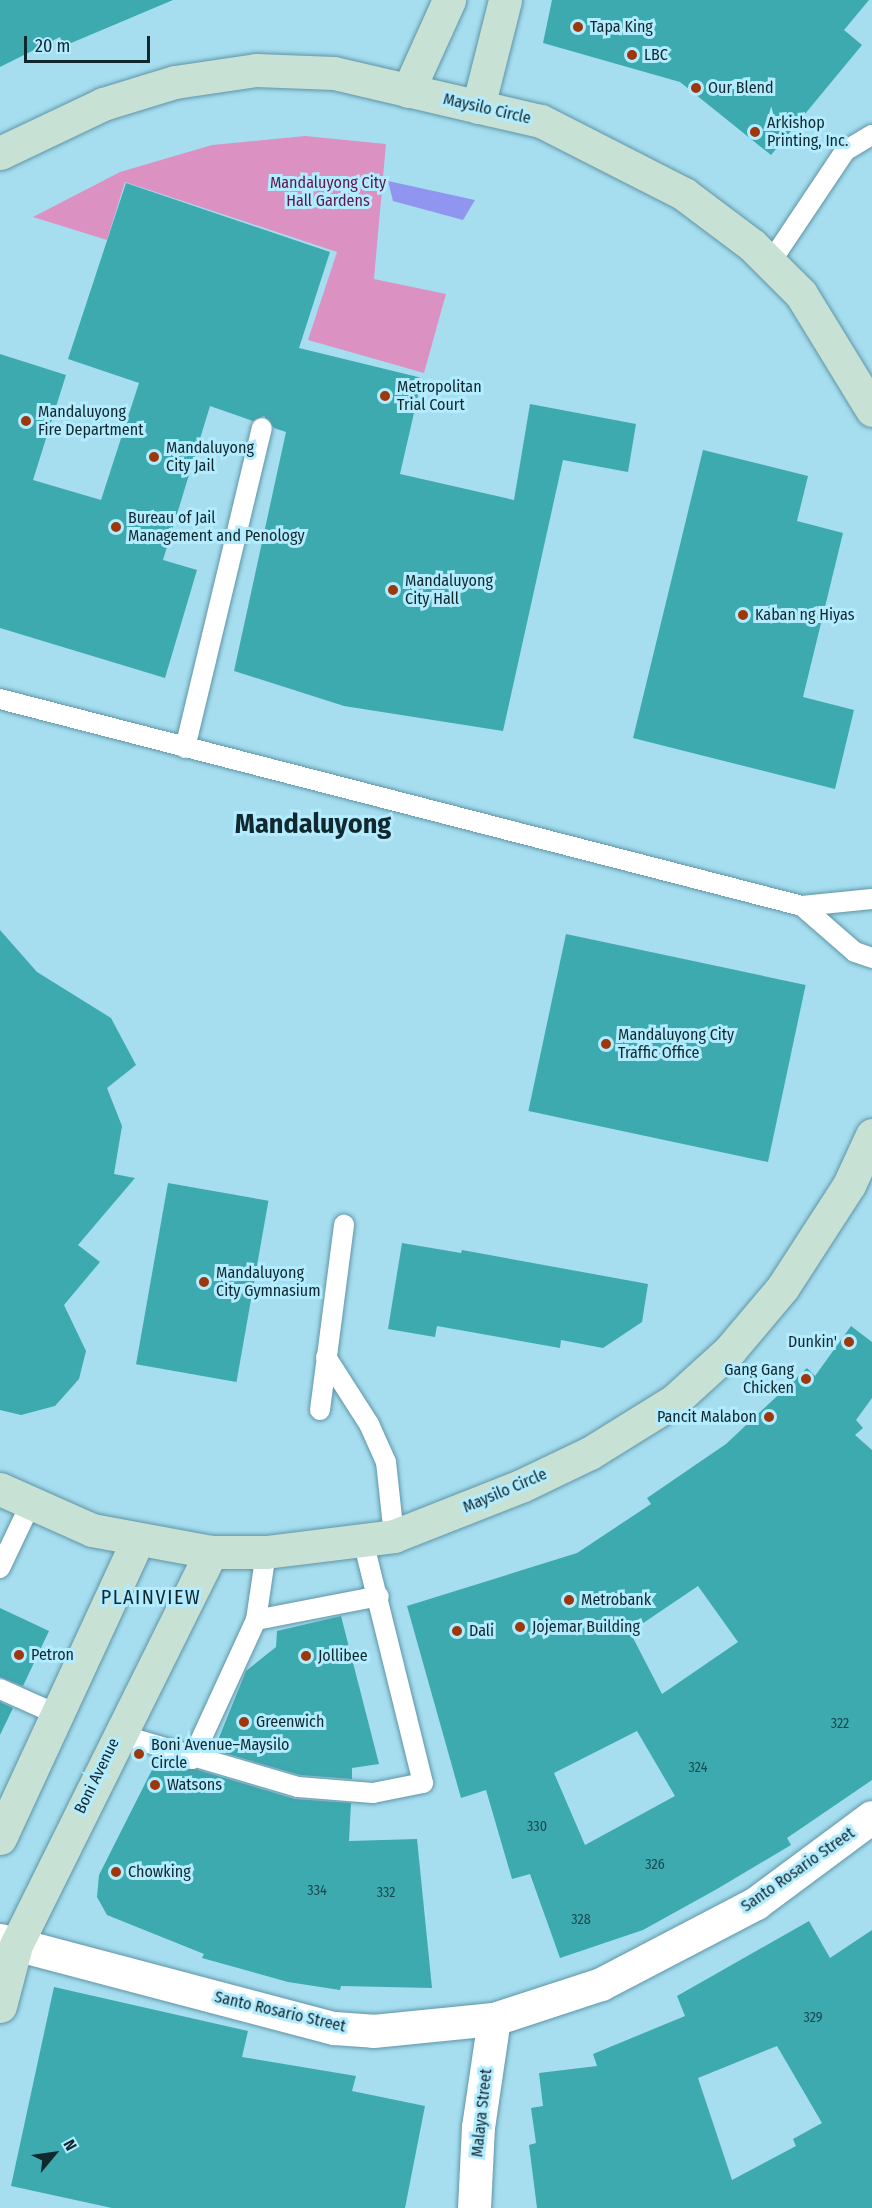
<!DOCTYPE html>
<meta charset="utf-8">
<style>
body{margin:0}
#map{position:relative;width:872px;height:2208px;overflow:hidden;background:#a6def0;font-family:"Fira Sans Condensed",sans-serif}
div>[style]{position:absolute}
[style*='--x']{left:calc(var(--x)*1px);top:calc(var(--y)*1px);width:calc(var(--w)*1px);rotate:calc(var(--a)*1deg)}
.green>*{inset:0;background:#db92c3}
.water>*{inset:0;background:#9096ef}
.building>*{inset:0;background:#3caaaf;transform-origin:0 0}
.roads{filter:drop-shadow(0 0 2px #5f95a6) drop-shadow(0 0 2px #5f95a6)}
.service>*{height:20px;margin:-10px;padding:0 10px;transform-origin:10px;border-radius:10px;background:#fff}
.minor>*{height:33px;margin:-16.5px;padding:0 16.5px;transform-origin:16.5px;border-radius:16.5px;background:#fff}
.secondary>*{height:33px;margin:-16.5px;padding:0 16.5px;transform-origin:16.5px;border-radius:16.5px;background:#c8e1d5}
.dots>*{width:16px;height:16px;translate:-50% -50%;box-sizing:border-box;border:3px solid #b2ecfe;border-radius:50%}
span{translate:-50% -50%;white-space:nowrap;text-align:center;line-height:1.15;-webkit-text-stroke:6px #b2ecfe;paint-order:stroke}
.number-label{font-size:14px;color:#1c484f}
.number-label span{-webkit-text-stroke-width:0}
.poi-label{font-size:16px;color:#11282f}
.left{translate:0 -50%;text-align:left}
.right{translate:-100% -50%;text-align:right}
.street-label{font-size:16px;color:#11282f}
.park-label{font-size:16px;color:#5c184b}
.quarter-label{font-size:20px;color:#11282f;letter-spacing:1.5px}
.town-label{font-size:28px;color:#11282f;font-weight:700}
.north{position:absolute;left:24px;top:2124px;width:60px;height:60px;-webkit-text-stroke:4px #b2ecfe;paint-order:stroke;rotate:61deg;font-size:16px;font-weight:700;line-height:24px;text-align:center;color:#11282f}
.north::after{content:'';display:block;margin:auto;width:21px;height:27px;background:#11282f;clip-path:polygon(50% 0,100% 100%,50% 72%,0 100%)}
.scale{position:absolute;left:24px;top:36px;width:126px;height:27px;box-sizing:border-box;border:3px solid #11282f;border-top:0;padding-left:8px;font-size:18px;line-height:21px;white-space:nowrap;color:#11282f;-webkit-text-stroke:4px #b2ecfe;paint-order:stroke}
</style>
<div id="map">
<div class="green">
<div style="clip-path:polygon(305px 136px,386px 144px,374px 279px,446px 294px,424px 373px,308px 340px,337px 252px,125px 182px,107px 240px,33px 217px,120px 172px,212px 145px)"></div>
</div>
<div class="water">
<div style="clip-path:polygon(388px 181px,475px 200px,463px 220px,393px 201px)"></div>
</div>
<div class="building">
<div style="clip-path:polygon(0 0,173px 0,64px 46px,60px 37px,0 67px)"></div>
<div style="clip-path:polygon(552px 0,869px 0,844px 30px,862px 45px,771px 155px,680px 82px,543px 43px)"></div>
<div style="clip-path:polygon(126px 183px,330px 252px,299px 348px,422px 378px,400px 474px,514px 500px,530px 404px,636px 424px,628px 472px,563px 460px,503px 731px,344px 706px,234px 671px,286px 432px,274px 428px,264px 416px,253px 421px,210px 406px,163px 560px,197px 570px,165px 678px,0 628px,0 354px,66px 375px,33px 480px,101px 500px,139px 383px,68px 359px)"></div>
<div style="clip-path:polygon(703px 450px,808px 476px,797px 521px,843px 533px,803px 697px,854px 710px,835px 789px,633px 738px)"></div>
<div style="clip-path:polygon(0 930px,37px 972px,111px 1018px,136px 1065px,107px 1088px,122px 1126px,114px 1174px,135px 1178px,78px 1245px,100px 1262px,64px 1305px,86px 1351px,79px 1379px,55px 1406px,21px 1415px,0 1410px)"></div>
<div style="left:566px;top:934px;width:245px;height:181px;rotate:12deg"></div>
<div style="left:168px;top:1183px;width:102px;height:184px;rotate:10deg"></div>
<div style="clip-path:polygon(402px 1243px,461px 1253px,462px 1250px,648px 1284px,642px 1322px,603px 1348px,561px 1340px,560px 1348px,437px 1326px,435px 1337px,388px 1329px)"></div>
<div style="clip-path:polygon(evenodd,851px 1326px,872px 1342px,872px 1398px,856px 1420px,863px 1428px,855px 1435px,872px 1450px,872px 1780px,787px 1838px,791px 1845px,717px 1889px,643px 1930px,560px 1958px,530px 1874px,512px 1879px,486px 1790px,461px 1798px,407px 1606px,577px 1553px,651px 1504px,647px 1498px,726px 1444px,807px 1368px,815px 1376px,851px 1326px,698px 1586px,738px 1642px,662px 1694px,630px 1632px,698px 1586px,851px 1326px,637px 1731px,675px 1796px,585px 1845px,554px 1773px,637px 1731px)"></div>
<div style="clip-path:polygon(0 1608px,49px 1631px,23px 1686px,0 1677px)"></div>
<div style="clip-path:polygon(341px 1616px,379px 1764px,352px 1768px,352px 1779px,300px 1775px,214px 1750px,246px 1671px,276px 1647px,277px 1631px)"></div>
<div style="clip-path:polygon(0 1702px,13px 1708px,0 1735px)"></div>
<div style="clip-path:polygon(158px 1758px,295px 1799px,351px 1803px,349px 1841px,417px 1839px,432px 1988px,341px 1986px,340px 1990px,288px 1982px,202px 1958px,204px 1954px,107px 1915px,97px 1897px,99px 1875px)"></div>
<div style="clip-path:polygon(evenodd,809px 1921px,830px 1958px,872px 1930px,872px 2208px,537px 2208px,529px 2145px,536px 2143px,531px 2108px,543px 2106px,539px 2073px,597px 2066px,593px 2054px,685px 2016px,677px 1996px,809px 1921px,777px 2046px,822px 2123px,793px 2139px,796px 2146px,732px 2180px,698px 2078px,777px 2046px)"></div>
<div style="clip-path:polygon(54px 1987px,248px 2031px,242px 2057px,356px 2076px,352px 2091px,425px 2106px,405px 2208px,112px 2208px,11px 2186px)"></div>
</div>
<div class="roads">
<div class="service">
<div style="--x:770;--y:263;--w:135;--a:-56.2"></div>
<div style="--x:845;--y:151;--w:31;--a:-31"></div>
<div style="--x:0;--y:699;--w:828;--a:14.47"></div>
<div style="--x:802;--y:906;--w:70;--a:-5.7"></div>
<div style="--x:185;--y:748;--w:329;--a:-76.5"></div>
<div style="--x:802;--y:906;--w:70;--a:41"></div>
<div style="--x:855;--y:952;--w:18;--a:19"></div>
<div style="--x:326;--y:1357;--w:80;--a:57.3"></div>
<div style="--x:369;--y:1424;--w:42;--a:65.9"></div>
<div style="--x:386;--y:1462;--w:74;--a:83.8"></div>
<div style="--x:320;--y:1410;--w:187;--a:-82.6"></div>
<div style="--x:0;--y:1568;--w:70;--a:-64.5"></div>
<div style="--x:256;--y:1620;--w:125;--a:-11"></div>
<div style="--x:0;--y:1689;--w:61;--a:24.1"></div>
<div style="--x:118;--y:1734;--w:188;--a:16.4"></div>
<div style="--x:298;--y:1787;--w:75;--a:4.6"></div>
<div style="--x:373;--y:1793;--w:51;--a:-11.3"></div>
<div style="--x:423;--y:1783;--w:250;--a:-103.9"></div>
<div style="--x:192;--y:1759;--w:153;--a:-65.3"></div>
<div style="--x:256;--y:1620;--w:69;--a:-81.6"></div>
</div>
<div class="minor">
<div style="--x:0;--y:1940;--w:345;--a:14.8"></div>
<div style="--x:334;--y:2028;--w:39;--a:4"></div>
<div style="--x:373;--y:2031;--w:122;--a:-5.7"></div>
<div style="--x:494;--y:2019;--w:113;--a:-18.1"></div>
<div style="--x:601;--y:1984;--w:175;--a:-27.6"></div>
<div style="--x:756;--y:1903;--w:144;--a:-36.6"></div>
<div style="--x:474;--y:2208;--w:81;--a:-87.2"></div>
<div style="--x:478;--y:2127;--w:109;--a:-81.6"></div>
</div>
<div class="secondary">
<div style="--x:408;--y:91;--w:100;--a:-65.7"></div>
<div style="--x:478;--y:107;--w:110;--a:-75.8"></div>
<div style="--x:0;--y:153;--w:114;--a:-25.4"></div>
<div style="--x:103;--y:104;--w:75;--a:-17"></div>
<div style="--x:175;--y:82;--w:82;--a:-8.4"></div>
<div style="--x:256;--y:70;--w:78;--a:2.2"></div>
<div style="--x:334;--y:73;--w:212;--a:13.1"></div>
<div style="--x:541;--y:121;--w:161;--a:27"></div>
<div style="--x:684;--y:194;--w:85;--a:36.9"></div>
<div style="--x:752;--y:245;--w:69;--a:45"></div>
<div style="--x:801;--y:294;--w:136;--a:58.5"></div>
<div style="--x:0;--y:1489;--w:101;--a:24"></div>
<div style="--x:92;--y:1530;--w:121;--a:10.5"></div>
<div style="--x:211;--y:1552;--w:55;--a:0"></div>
<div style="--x:266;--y:1552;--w:129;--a:-7.1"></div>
<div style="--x:394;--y:1536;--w:136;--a:-21.5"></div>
<div style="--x:521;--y:1486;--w:76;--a:-25.6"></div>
<div style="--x:590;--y:1453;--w:99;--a:-31.8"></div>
<div style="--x:674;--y:1401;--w:76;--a:-42.3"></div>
<div style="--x:730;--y:1350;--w:82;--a:-49.9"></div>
<div style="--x:783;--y:1287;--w:121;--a:-57.1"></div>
<div style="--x:849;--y:1185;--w:55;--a:-65.3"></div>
<div style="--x:0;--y:1838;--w:328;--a:-65.2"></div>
<div style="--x:0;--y:2006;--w:63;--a:-75.3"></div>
<div style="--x:16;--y:1945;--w:439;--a:-63.6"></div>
</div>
</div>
<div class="dots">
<div style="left:578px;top:27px;background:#9d380c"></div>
<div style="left:632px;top:55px;background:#9d380c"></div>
<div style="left:696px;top:88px;background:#9d380c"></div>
<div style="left:755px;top:132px;background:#9d380c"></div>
<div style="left:385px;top:396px;background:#9d380c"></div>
<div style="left:26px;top:421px;background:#9d380c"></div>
<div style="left:154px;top:457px;background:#9d380c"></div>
<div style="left:116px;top:527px;background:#9d380c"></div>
<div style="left:393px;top:590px;background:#9d380c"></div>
<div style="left:743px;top:615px;background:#9d380c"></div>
<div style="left:606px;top:1044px;background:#9d380c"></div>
<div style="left:204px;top:1282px;background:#9d380c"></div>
<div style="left:849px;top:1342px;background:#9d380c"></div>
<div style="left:806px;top:1379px;background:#9d380c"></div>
<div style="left:769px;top:1417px;background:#9d380c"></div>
<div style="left:569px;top:1600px;background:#9d380c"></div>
<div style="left:520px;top:1627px;background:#9d380c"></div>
<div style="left:457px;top:1631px;background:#9d380c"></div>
<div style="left:19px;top:1655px;background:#9d380c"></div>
<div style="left:306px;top:1656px;background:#9d380c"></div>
<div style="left:244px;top:1722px;background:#9d380c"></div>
<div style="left:139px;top:1754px;background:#9d380c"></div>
<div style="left:155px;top:1785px;background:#9d380c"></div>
<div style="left:116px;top:1872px;background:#9d380c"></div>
</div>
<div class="number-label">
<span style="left:840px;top:1724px">322</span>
<span style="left:698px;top:1768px">324</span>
<span style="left:537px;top:1827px">330</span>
<span style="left:655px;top:1865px">326</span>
<span style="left:317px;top:1891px">334</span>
<span style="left:386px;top:1893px">332</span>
<span style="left:581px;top:1920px">328</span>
<span style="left:813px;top:2018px">329</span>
</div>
<div class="poi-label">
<span class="left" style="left:590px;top:27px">Tapa King</span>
<span class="left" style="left:644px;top:55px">LBC</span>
<span class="left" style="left:708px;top:88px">Our Blend</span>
<span class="left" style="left:767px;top:132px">Arkishop<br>Printing, Inc.</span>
<span class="left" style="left:397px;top:396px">Metropolitan<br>Trial Court</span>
<span class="left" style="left:38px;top:421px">Mandaluyong<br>Fire Department</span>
<span class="left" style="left:166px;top:457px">Mandaluyong<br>City Jail</span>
<span class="left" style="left:128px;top:527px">Bureau of Jail<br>Management and Penology</span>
<span class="left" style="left:405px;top:590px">Mandaluyong<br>City Hall</span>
<span class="left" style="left:755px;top:615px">Kaban ng Hiyas</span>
<span class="left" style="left:618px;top:1044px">Mandaluyong City<br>Traffic Office</span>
<span class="left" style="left:216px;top:1282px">Mandaluyong<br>City Gymnasium</span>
<span class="right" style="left:837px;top:1342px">Dunkin'</span>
<span class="right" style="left:794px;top:1379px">Gang Gang<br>Chicken</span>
<span class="right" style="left:757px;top:1417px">Pancit Malabon</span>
<span class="left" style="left:581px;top:1600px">Metrobank</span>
<span class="left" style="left:532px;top:1627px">Jojemar Building</span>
<span class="left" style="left:469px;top:1631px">Dali</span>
<span class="left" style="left:31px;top:1655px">Petron</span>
<span class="left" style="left:318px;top:1656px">Jollibee</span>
<span class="left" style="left:256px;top:1722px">Greenwich</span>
<span class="left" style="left:151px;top:1754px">Boni Avenue–Maysilo<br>Circle</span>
<span class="left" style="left:167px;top:1785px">Watsons</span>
<span class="left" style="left:128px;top:1872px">Chowking</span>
</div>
<div class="street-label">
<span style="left:487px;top:109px;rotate:13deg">Maysilo Circle</span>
<span style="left:505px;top:1491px;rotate:-23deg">Maysilo Circle</span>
<span style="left:97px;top:1776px;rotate:-64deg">Boni Avenue</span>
<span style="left:798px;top:1870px;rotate:-35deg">Santo Rosario Street</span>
<span style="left:280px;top:2012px;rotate:13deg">Santo Rosario Street</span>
<span style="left:482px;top:2113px;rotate:-84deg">Malaya Street</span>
</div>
<div class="park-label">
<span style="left:328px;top:192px">Mandaluyong City<br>Hall Gardens</span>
</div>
<div class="quarter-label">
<span style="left:151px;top:1597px">PLAINVIEW</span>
</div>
<div class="town-label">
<span style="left:313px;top:824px">Mandaluyong</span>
</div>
<div class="north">N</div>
<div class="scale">20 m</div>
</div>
